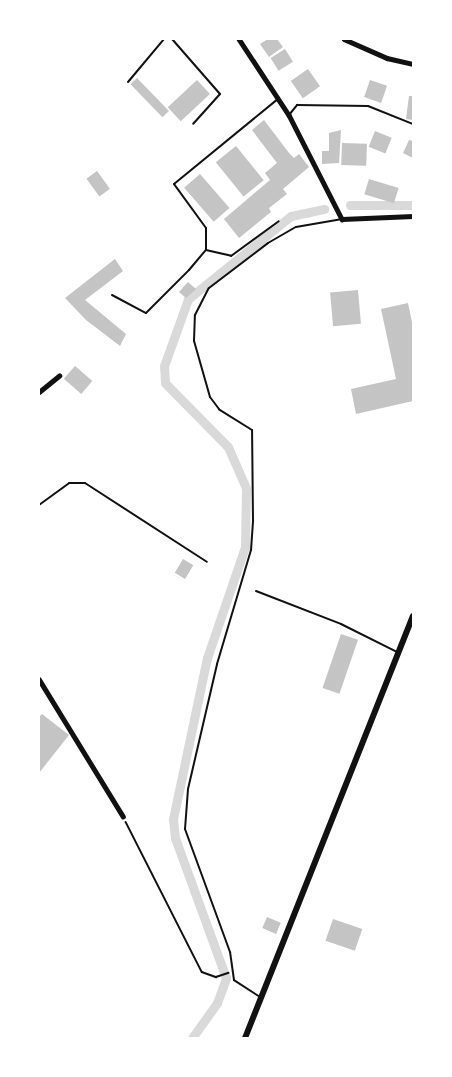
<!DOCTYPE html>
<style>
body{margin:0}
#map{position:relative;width:452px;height:1077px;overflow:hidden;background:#fff;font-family:"Asap Condensed",sans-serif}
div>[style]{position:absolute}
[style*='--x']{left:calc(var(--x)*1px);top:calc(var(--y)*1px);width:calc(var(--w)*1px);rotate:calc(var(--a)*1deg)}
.canal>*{height:9px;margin:-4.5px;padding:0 4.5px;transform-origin:4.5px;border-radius:4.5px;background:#d9d9d9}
.building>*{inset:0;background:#c4c4c4;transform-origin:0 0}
.path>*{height:1.5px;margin:-0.75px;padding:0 0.75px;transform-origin:0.75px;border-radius:0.75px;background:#111}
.service>*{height:2px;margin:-1px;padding:0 1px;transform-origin:1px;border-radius:1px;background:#111}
.minor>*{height:4.5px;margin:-2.25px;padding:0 2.25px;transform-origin:2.25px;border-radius:2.25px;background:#111}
.tertiary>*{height:6px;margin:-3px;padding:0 3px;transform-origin:3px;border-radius:3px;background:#111}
span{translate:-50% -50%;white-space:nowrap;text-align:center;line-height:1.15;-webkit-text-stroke:6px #fff;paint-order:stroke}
.frame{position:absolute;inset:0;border:40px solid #fff;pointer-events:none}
</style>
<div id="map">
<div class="canal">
<div style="--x:350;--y:205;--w:63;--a:0"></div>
<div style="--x:192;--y:1038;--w:43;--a:-54.5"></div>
<div style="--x:217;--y:1003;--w:27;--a:-70"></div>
<div style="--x:226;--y:978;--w:149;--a:-110"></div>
<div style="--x:175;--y:838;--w:19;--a:-96"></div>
<div style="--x:173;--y:819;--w:165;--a:-78.1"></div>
<div style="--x:207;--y:658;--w:117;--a:-71.1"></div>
<div style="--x:245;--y:547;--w:59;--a:-89"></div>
<div style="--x:246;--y:488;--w:45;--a:-113.7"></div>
<div style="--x:228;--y:447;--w:90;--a:-134.5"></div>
<div style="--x:165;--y:383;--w:17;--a:-93"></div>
<div style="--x:164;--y:366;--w:71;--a:-70.3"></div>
<div style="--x:188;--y:299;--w:132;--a:-38.9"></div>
<div style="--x:291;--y:216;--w:34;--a:-12"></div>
</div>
<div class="building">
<div style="clip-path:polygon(268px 39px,277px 39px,283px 47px,269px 57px,260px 44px)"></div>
<div style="left:285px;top:49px;width:15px;height:17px;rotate:58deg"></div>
<div style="left:308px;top:69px;width:21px;height:21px;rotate:55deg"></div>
<div style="left:137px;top:78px;width:46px;height:9px;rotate:46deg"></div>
<div style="left:197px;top:80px;width:19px;height:40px;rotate:47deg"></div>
<div style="left:370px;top:80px;width:18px;height:18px;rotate:19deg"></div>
<div style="clip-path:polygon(409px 96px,413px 96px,413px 120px,406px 119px)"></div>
<div style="clip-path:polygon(264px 120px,289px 153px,294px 158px,299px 154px,309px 167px,283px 189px,287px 194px,269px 208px,271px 212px,239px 238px,224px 219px,270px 180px,265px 173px,277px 163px,252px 130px)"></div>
<div style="clip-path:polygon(341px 130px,339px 163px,322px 164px,322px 151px,329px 151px,329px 133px)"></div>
<div style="left:375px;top:131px;width:18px;height:17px;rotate:22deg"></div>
<div style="clip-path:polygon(409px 140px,413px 141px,413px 158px,403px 153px)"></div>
<div style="left:342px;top:143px;width:25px;height:22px;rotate:2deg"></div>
<div style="left:236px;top:146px;width:44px;height:26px;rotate:51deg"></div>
<div style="left:97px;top:171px;width:22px;height:13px;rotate:54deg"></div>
<div style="left:200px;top:174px;width:45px;height:21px;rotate:49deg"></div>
<div style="left:369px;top:179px;width:31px;height:16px;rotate:17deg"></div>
<div style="clip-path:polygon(115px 259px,123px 271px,85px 300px,126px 334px,120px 346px,86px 320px,65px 298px)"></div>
<div style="clip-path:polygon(188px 282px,196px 289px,186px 298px,179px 292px)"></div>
<div style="left:358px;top:290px;width:34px;height:28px;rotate:85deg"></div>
<div style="clip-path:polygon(408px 303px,413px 327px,413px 401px,356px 414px,351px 389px,396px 379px,381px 309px)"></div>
<div style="left:75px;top:366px;width:23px;height:17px;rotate:41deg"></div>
<div style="left:183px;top:559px;width:12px;height:16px;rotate:31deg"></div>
<div style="left:341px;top:634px;width:18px;height:57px;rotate:19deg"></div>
<div style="clip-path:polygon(42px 714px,69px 735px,39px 773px,39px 717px)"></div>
<div style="left:267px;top:917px;width:15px;height:12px;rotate:23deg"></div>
<div style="left:333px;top:919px;width:31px;height:23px;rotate:19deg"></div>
</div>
<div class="path">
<div style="--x:126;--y:822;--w:168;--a:63.1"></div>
<div style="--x:202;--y:972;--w:15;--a:20"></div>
<div style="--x:216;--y:977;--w:13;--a:-18"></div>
</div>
<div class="service">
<div style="--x:172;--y:39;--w:73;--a:48.9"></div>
<div style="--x:220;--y:94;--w:40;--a:132"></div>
<div style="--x:128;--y:82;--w:56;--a:-50.1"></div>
<div style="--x:289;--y:115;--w:13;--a:-51"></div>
<div style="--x:297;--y:105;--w:71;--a:0.8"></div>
<div style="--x:368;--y:106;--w:48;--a:21.8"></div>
<div style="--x:206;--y:250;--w:26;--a:13"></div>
<div style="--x:231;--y:256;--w:59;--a:-36.1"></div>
<div style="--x:112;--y:295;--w:38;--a:28"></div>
<div style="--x:146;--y:313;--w:61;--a:-45"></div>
<div style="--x:189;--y:270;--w:26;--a:-50"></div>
<div style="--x:206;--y:250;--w:22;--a:-90"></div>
<div style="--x:206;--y:228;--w:54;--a:-126"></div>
<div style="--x:174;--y:184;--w:134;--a:-39.3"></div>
<div style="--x:39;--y:505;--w:37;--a:-36"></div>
<div style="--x:69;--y:483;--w:16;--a:0"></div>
<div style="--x:85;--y:483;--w:145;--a:32.9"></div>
<div style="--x:256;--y:591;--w:91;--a:21.2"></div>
<div style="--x:341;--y:624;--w:63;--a:26.6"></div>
<div style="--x:260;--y:997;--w:31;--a:-147"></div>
<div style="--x:234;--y:980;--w:28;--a:-98"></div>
<div style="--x:230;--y:952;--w:131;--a:-110.1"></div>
<div style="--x:185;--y:829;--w:40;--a:-85.7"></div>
<div style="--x:188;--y:789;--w:128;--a:-76.9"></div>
<div style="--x:217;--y:664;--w:119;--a:-73.4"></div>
<div style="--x:251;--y:550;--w:30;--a:-86"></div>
<div style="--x:253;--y:520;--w:90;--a:-90.6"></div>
<div style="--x:252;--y:430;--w:39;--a:-148"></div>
<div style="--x:219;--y:409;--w:15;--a:-127"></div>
<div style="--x:210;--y:397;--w:58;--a:-105.9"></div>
<div style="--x:194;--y:341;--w:26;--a:-88"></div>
<div style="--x:195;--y:315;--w:30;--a:-63"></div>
<div style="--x:209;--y:288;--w:74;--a:-37.3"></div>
<div style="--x:268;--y:243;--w:32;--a:-30"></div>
<div style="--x:296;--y:227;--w:47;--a:-9.9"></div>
</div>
<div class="minor">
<div style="--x:239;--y:39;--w:91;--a:56.7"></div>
<div style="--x:289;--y:115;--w:117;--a:63"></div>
<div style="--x:342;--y:219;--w:71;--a:-2.4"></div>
<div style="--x:344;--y:39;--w:47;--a:23.8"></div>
<div style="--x:387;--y:58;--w:27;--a:13"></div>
<div style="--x:39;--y:392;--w:26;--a:-39"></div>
<div style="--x:39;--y:679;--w:161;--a:58.5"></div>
</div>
<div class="tertiary">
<div style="--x:245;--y:1038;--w:454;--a:-68.3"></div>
</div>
<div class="frame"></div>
</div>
